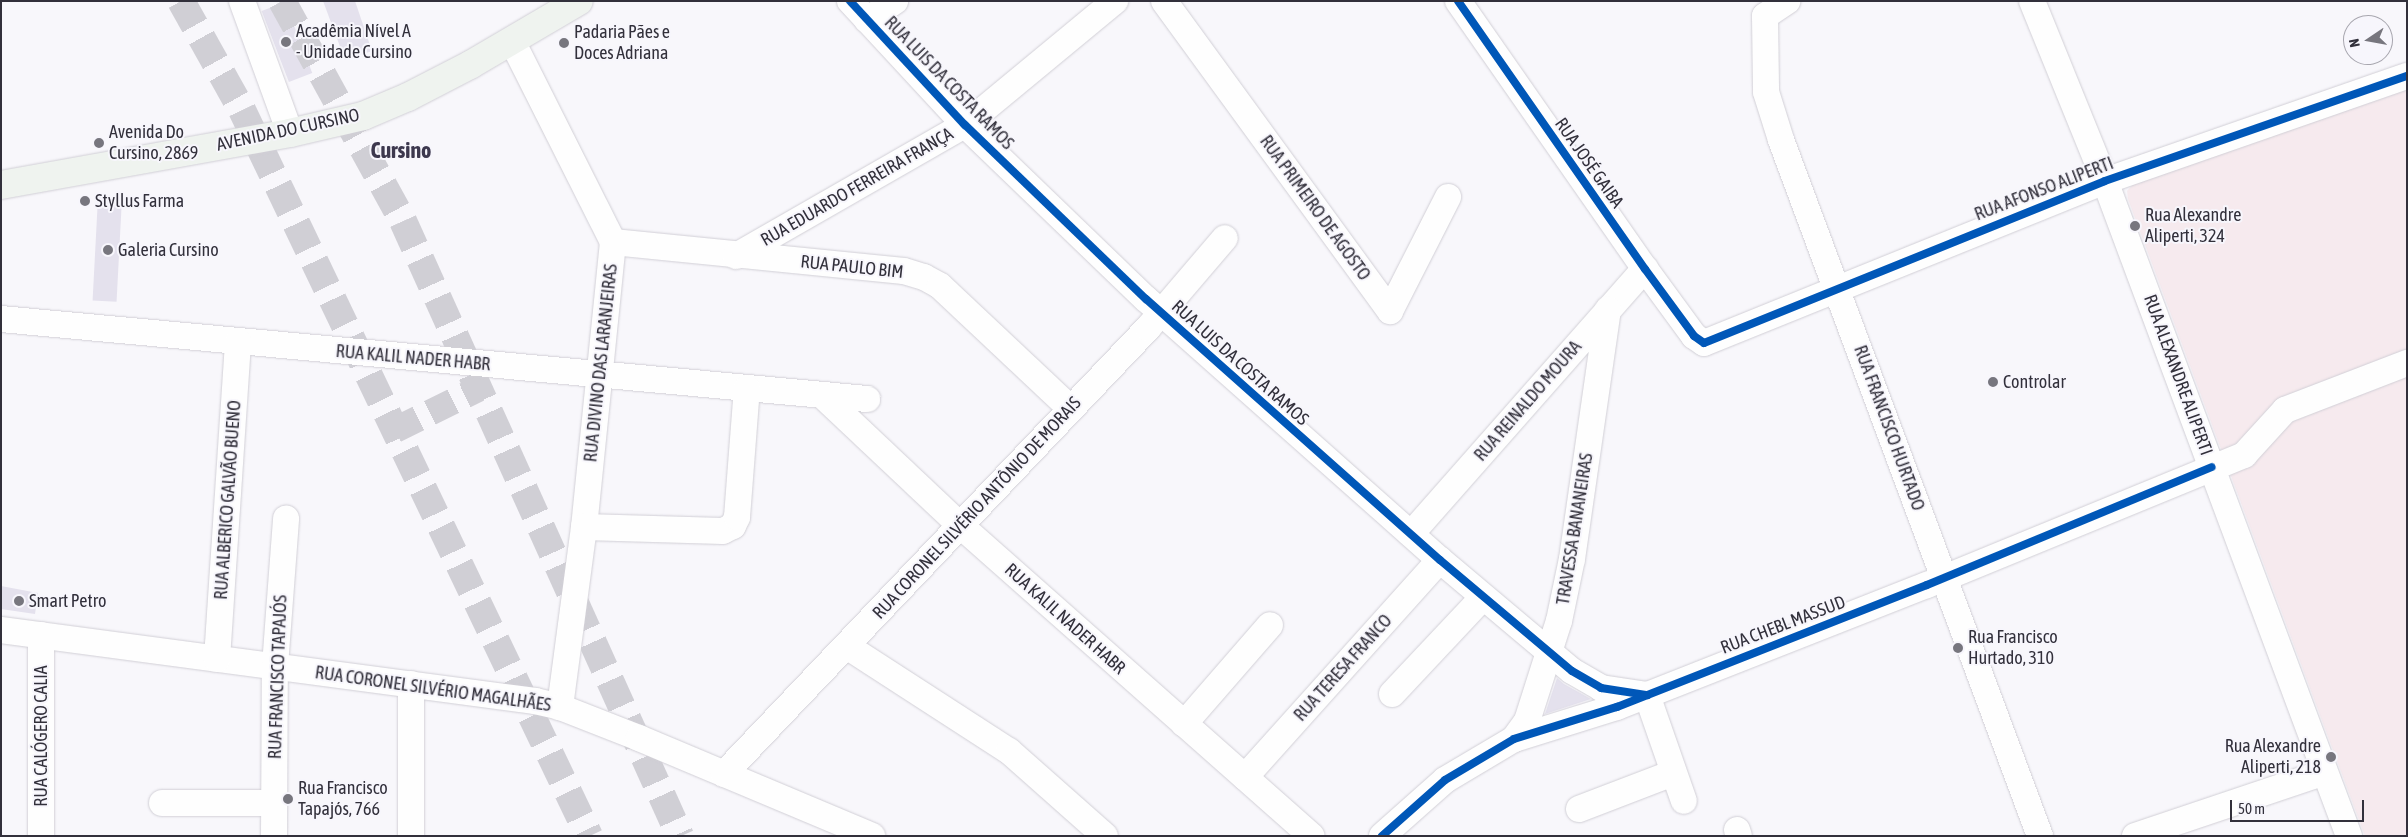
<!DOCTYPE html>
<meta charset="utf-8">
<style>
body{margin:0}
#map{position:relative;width:2408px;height:837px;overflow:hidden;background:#f8f7fb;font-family:"Asap Condensed",sans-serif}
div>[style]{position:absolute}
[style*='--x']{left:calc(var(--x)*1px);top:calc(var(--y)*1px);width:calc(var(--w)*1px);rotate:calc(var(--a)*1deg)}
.industrial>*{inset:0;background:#f6eaee}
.building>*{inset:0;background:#e4e1ed;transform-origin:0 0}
.minor-tunnel>*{height:26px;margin-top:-13px;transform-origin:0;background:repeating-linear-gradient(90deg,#d0cfd5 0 26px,transparent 0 39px)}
.highway-tunnel>*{height:28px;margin-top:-14px;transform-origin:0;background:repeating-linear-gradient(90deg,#d0cfd5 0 28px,transparent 0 42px)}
.roads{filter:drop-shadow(0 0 1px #d1cfd6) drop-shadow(0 0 1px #d1cfd6)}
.minor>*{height:26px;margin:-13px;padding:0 13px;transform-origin:13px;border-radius:13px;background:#fefefe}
.major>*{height:28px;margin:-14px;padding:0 14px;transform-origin:14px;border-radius:14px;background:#eff3ef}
.cycleway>*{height:8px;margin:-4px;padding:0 4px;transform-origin:4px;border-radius:4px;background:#0057b8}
.dots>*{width:14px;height:14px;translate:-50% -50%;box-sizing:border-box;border:2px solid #f7f6fc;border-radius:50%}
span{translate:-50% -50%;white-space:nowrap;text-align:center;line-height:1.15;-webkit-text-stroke:4px #f7f6fc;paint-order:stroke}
.poi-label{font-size:18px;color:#32303b}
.left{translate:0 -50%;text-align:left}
.right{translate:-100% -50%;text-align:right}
.street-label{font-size:18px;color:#32303b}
.district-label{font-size:22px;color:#3d384e;font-weight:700}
.frame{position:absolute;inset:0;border:2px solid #32303b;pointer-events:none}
.north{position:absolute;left:2343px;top:15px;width:50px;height:50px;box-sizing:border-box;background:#f7f6fc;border:1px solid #a8a7af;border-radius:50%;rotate:258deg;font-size:14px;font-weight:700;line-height:20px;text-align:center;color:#32303b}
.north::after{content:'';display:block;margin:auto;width:18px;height:22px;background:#77767e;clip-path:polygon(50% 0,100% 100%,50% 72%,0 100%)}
.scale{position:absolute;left:2230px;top:800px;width:134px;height:22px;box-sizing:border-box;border:2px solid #32303b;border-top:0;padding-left:6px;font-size:15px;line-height:18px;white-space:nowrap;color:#32303b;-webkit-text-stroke:4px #f7f6fc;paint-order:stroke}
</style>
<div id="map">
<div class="industrial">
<div style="clip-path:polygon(2407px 87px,2407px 836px,2365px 836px,2128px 199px,2127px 191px,2134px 183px)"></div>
</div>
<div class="building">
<div style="clip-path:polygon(323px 1px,355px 1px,372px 51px,345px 60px)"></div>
<div style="left:285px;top:2px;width:76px;height:25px;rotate:69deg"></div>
<div style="left:122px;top:198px;width:104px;height:24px;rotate:93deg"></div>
<div style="clip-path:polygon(1px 586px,38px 593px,35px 614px,1px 609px)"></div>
<div style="clip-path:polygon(1557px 678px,1564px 684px,1591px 699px,1545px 714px)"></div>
</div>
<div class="minor-tunnel">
<div style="--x:395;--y:430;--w:93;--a:-26.3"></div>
</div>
<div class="highway-tunnel">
<div style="--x:181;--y:1;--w:125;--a:60.8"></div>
<div style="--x:242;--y:110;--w:805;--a:64.45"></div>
<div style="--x:282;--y:1;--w:251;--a:61.2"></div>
<div style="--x:403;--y:221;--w:675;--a:65.75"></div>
</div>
<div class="roads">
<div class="minor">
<div style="--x:242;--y:1;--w:140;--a:70"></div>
<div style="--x:850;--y:1;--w:169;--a:47.2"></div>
<div style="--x:965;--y:125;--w:251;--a:43.9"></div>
<div style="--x:1146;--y:299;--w:393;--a:41.6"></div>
<div style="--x:1440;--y:560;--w:172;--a:40.1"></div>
<div style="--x:1572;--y:671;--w:34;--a:30"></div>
<div style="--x:1601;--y:688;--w:47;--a:8.7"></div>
<div style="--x:1647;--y:695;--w:112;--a:70.8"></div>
<div style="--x:1164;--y:1;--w:384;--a:53.9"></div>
<div style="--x:1390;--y:311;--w:128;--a:-63"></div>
<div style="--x:1458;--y:1;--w:327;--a:55.1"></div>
<div style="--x:1645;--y:269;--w:83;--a:53.8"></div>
<div style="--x:1694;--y:336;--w:12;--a:35"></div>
<div style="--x:1704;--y:343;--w:432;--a:-22"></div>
<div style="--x:2105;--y:181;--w:320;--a:-19.2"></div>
<div style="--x:2032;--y:1;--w:194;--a:67.9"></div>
<div style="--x:2105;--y:181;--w:699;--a:69.57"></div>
<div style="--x:1765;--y:16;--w:76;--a:89.2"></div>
<div style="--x:1766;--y:92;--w:50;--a:72.6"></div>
<div style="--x:1781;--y:140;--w:743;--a:69.59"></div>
<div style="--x:1765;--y:16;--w:27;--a:-34"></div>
<div style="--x:867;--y:20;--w:34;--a:-34"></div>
<div style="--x:512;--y:41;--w:225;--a:63.3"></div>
<div style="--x:613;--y:242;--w:286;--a:95.8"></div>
<div style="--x:584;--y:527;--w:182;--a:97.6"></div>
<div style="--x:613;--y:242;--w:292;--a:5.7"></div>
<div style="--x:904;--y:271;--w:21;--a:17"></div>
<div style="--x:924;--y:277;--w:18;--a:29"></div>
<div style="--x:940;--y:286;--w:178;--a:43.2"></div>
<div style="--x:736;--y:256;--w:264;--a:-29.8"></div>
<div style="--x:965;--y:125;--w:195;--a:-39.6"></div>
<div style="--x:1;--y:319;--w:870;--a:5.28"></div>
<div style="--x:824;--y:397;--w:188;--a:43.3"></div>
<div style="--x:961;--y:526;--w:468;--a:41.5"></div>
<div style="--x:584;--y:527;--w:139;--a:1.6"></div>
<div style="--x:723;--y:531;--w:11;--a:-27"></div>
<div style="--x:733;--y:526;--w:10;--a:-66"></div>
<div style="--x:737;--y:517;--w:129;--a:-85.6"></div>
<div style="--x:1411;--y:534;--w:354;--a:-48.6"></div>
<div style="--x:1;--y:630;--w:539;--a:7.57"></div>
<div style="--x:535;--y:701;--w:26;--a:13"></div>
<div style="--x:560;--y:707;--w:85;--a:21.4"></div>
<div style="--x:639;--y:738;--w:253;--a:22.8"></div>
<div style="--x:848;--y:647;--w:192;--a:32.9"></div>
<div style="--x:1009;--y:751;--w:128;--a:41.5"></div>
<div style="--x:217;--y:659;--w:318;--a:-86.2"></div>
<div style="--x:411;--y:684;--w:152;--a:90"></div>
<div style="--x:1392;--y:694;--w:133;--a:-46.8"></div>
<div style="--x:1184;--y:724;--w:131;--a:-49"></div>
<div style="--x:1514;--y:739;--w:22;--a:-54"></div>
<div style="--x:1527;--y:721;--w:105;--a:-72.3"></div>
<div style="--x:1559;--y:621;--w:63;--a:-78.2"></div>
<div style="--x:1572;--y:559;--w:252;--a:-81.8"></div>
<div style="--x:724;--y:774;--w:615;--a:-46.45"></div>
<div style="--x:1148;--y:328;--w:118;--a:-49.5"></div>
<div style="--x:1245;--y:777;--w:292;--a:-48.1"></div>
<div style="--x:162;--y:803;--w:112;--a:0"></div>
<div style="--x:1579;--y:809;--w:101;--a:-21"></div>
<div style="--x:1737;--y:830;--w:6;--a:72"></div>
<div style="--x:41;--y:836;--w:201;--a:-90"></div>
<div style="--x:274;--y:836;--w:170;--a:-89.7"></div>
<div style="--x:275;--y:666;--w:148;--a:-85.7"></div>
<div style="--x:1382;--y:836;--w:84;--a:-41.6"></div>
<div style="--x:1445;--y:780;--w:80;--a:-30.7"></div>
<div style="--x:1514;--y:739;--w:108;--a:-17.3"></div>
<div style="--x:1617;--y:707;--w:333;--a:-21.5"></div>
<div style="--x:1927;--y:585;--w:343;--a:-22.3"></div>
<div style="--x:2244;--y:455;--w:61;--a:-47.7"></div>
<div style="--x:2285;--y:410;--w:131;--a:-21.1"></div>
<div style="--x:2135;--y:836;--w:200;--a:-18.6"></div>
</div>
<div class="major">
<div style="--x:1;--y:185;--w:294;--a:-10.2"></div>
<div style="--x:290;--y:133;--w:75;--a:-13.1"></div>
<div style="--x:363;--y:116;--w:49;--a:-22.9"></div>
<div style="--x:408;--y:97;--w:70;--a:-27.3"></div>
<div style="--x:470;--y:65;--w:126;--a:-30.4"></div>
</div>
</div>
<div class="cycleway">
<div style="--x:850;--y:1;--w:169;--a:47.2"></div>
<div style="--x:965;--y:125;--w:251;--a:43.9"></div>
<div style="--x:1146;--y:299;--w:393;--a:41.6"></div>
<div style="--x:1440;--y:560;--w:172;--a:40.1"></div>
<div style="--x:1572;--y:671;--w:34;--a:30"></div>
<div style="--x:1601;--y:688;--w:47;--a:8.7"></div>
<div style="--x:1458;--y:1;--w:327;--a:55.1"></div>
<div style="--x:1645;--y:269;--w:83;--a:53.8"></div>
<div style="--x:1694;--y:336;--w:12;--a:35"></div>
<div style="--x:1704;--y:343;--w:432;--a:-22"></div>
<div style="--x:2105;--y:181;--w:320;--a:-19.2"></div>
<div style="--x:1382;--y:836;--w:84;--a:-41.6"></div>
<div style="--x:1445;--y:780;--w:80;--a:-30.7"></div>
<div style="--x:1514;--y:739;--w:108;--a:-17.3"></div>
<div style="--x:1617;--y:707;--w:333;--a:-21.5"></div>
<div style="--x:1927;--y:585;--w:308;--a:-22.5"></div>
</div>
<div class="dots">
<div style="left:286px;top:42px;background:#77767e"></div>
<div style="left:564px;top:43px;background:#77767e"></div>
<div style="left:99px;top:143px;background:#77767e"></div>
<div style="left:85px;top:201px;background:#77767e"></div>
<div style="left:2135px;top:226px;background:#77767e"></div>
<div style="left:108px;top:250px;background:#77767e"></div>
<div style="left:1993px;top:382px;background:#77767e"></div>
<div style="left:19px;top:601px;background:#77767e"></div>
<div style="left:1958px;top:648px;background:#77767e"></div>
<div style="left:2331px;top:757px;background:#77767e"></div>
<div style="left:288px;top:799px;background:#77767e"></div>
</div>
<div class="poi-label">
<span class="left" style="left:296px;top:42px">Acadêmia Nível A<br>- Unidade Cursino</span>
<span class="left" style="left:574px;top:43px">Padaria Pães e<br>Doces Adriana</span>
<span class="left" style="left:109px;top:143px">Avenida Do<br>Cursino, 2869</span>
<span class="left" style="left:95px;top:201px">Styllus Farma</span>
<span class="left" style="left:2145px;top:226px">Rua Alexandre<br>Aliperti, 324</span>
<span class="left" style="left:118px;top:250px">Galeria Cursino</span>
<span class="left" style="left:2003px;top:382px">Controlar</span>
<span class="left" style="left:29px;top:601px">Smart Petro</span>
<span class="left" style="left:1968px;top:648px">Rua Francisco<br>Hurtado, 310</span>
<span class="right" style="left:2321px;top:757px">Rua Alexandre<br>Aliperti, 218</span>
<span class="left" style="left:298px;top:799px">Rua Francisco<br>Tapajós, 766</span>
</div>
<div class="street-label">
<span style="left:949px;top:83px;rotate:46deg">RUA LUIS DA COSTA RAMOS</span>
<span style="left:288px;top:130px;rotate:-12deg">AVENIDA DO CURSINO</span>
<span style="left:1589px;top:163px;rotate:55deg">RUA JOSÉ GAIBA</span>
<span style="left:857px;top:187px;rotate:-30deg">RUA EDUARDO FERREIRA FRANÇA</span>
<span style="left:2044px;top:189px;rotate:-21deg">RUA AFONSO ALIPERTI</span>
<span style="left:1315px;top:208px;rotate:54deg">RUA PRIMEIRO DE AGOSTO</span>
<span style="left:852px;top:267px;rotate:6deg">RUA PAULO BIM</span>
<span style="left:413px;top:358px;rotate:5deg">RUA KALIL NADER HABR</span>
<span style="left:601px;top:363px;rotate:-84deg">RUA DIVINO DAS LARANJEIRAS</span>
<span style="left:1240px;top:363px;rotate:42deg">RUA LUIS DA COSTA RAMOS</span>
<span style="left:2178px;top:375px;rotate:70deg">RUA ALEXANDRE ALIPERTI</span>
<span style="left:1528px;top:401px;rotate:-49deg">RUA REINALDO MOURA</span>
<span style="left:1889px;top:428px;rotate:70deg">RUA FRANCISCO HURTADO</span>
<span style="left:228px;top:500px;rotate:-86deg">RUA ALBERICO GALVÃO BUENO</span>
<span style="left:977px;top:508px;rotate:-47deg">RUA CORONEL SILVÉRIO ANTÔNIO DE MORAIS</span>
<span style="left:1575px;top:529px;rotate:-81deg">TRAVESSA BANANEIRAS</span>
<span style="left:1065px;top:619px;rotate:42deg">RUA KALIL NADER HABR</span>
<span style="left:1783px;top:625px;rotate:-21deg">RUA CHEBL MASSUD</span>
<span style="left:1343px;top:668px;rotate:-48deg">RUA TERESA FRANCO</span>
<span style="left:278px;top:677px;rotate:-88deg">RUA FRANCISCO TAPAJÓS</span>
<span style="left:433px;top:689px;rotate:8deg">RUA CORONEL SILVÉRIO MAGALHÃES</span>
<span style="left:41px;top:736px;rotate:-90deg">RUA CALÓGERO CALIA</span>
</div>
<div class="district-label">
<span style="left:401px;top:151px">Cursino</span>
</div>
<div class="frame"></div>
<div class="north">N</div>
<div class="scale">50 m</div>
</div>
